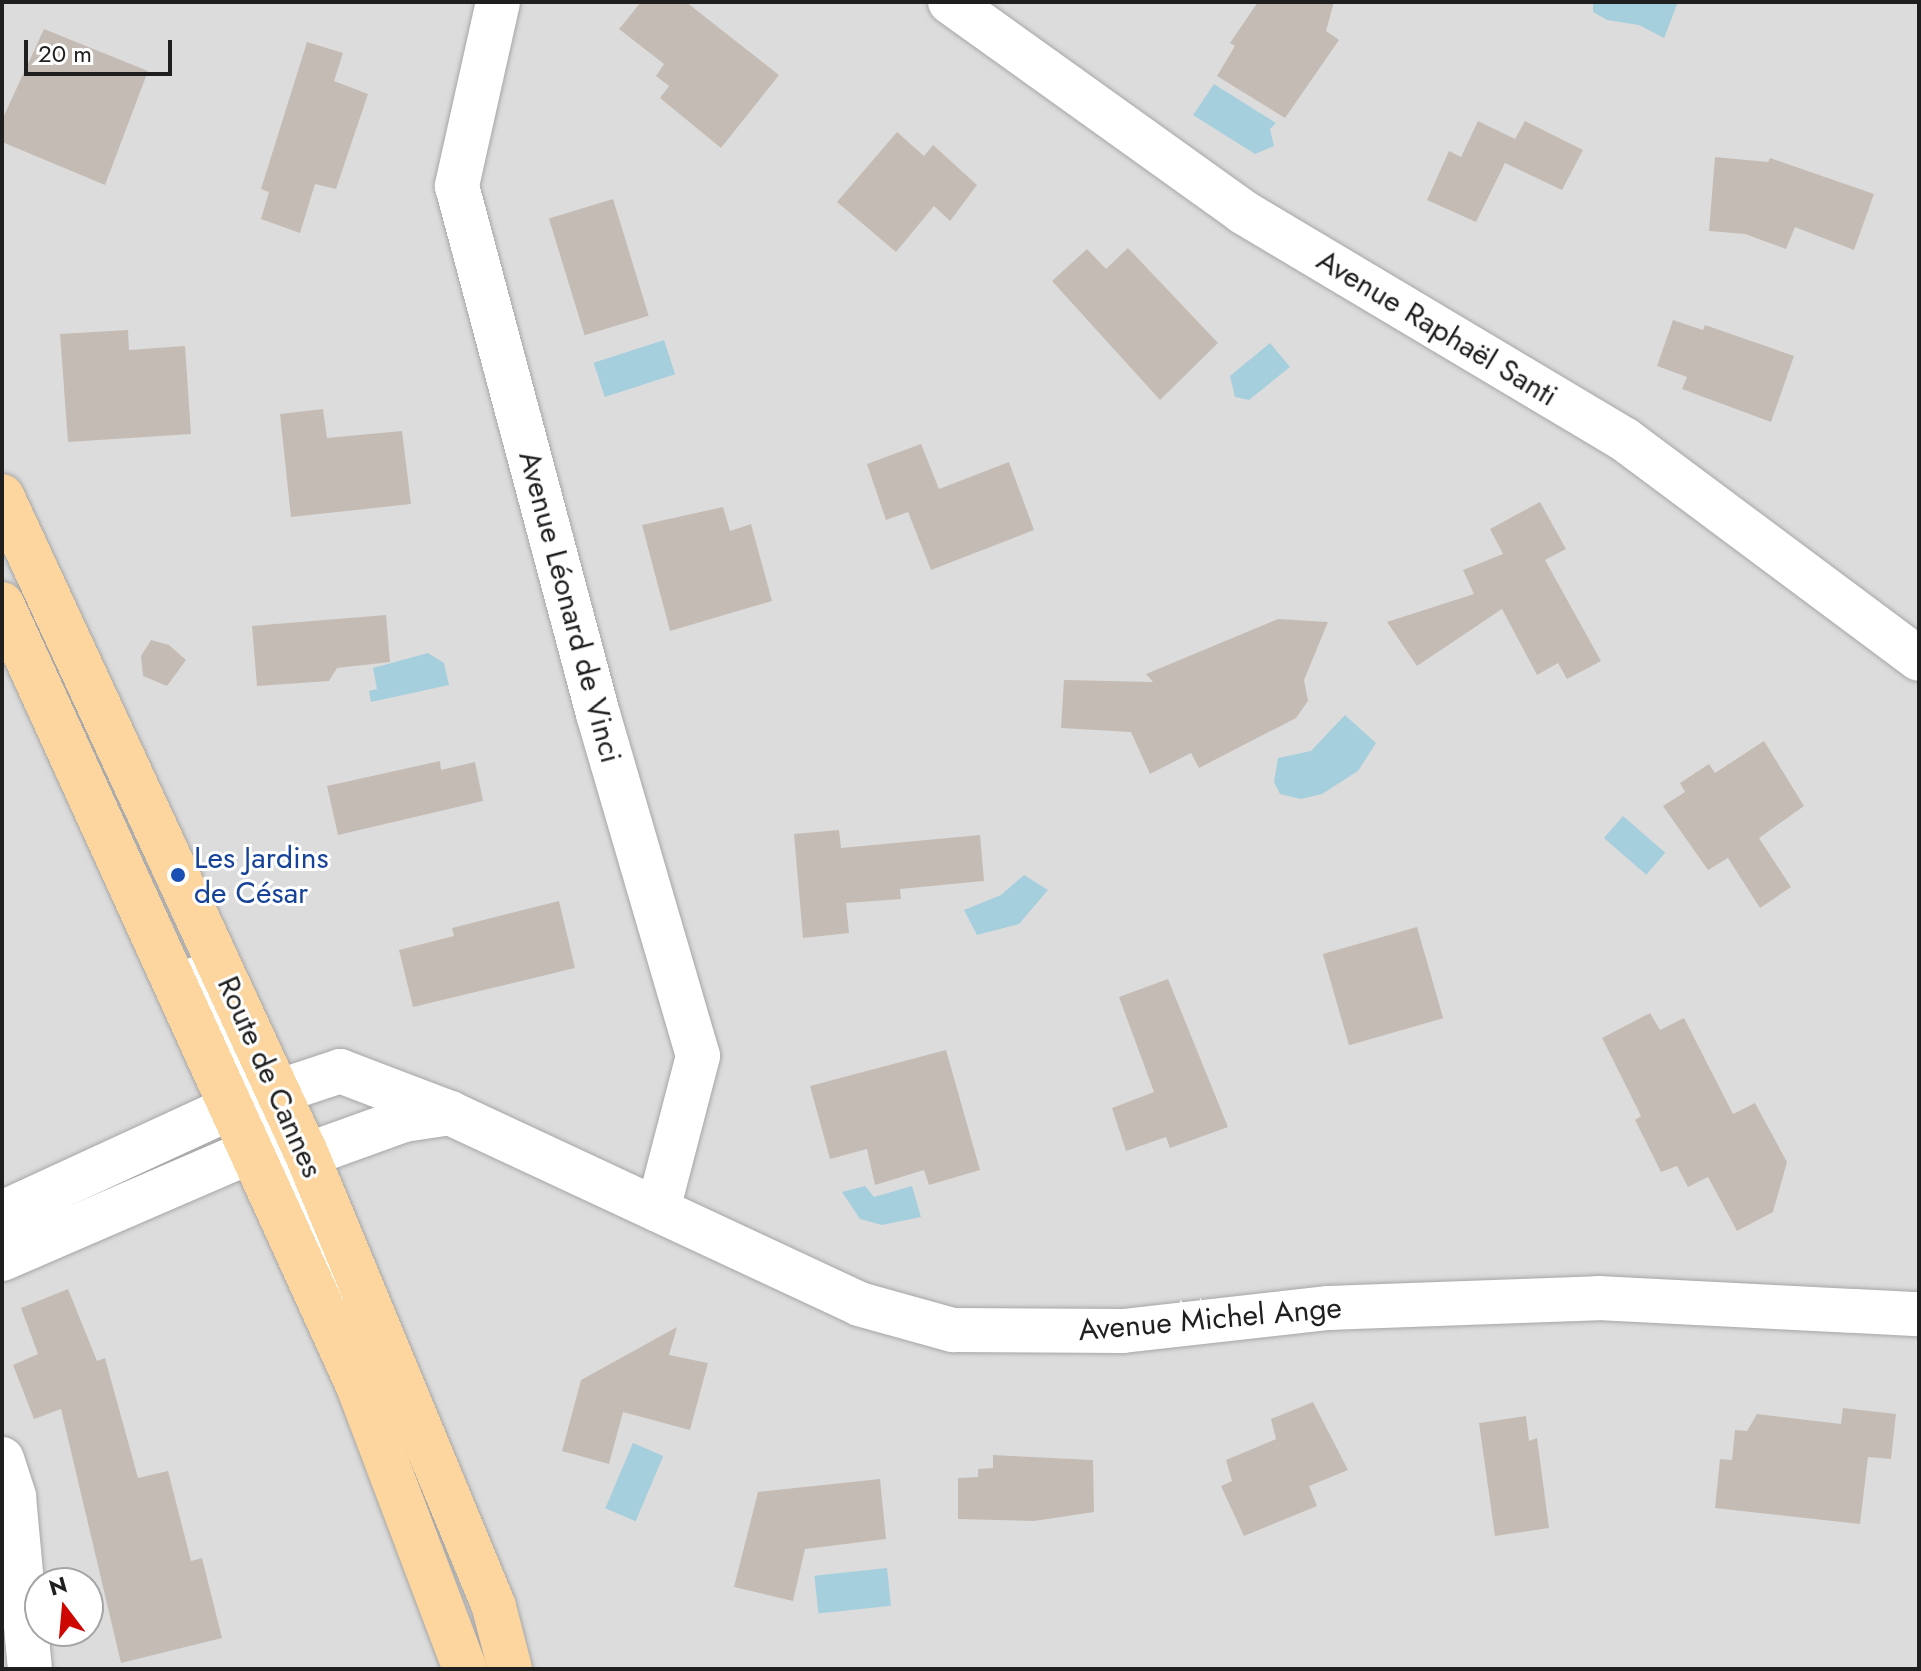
<!DOCTYPE html>
<meta charset="utf-8">
<style>
body{margin:0}
#map{position:relative;width:1921px;height:1671px;overflow:hidden;background:#f0ece5;font-family:Jost,sans-serif}
div>[style]{position:absolute}
[style*='--x']{left:calc(var(--x)*1px);top:calc(var(--y)*1px);width:calc(var(--w)*1px);rotate:calc(var(--a)*1deg)}
.residential>*{inset:0;background:#dddcdc}
.water>*{inset:0;background:#a5cfdd;transform-origin:0 0}
.building>*{inset:0;background:#c4bcb4;transform-origin:0 0}
.roads{filter:drop-shadow(0 0 2px #a6a6a6) drop-shadow(0 0 2px #a6a6a6)}
.minor>*{height:44px;margin:-22px;padding:0 22px;transform-origin:22px;border-radius:22px;background:#fff}
.major>*{height:44px;margin:-22px;padding:0 22px;transform-origin:22px;border-radius:22px;background:#fcd69e}
.dots>*{width:22px;height:22px;translate:-50% -50%;box-sizing:border-box;border:4px solid #fff;border-radius:50%}
span{translate:-50% -50%;white-space:nowrap;text-align:center;line-height:1.15;-webkit-text-stroke:6px #fff;paint-order:stroke}
.street-label{font-size:30px;color:#1f1f1f}
.transit-label{font-size:30px;color:#164399}
.left{translate:0 -50%;text-align:left}
.frame{position:absolute;inset:0;border:4px solid #1f1f1f;pointer-events:none}
.north{position:absolute;left:24px;top:1567px;width:80px;height:80px;box-sizing:border-box;background:#fff;border:2px solid #a5a5a5;border-radius:50%;rotate:344deg;font-size:22px;font-weight:700;line-height:32px;text-align:center;color:#1f1f1f}
.north::after{content:'';display:block;margin:auto;width:28px;height:36px;background:#cd0601;clip-path:polygon(50% 0,100% 100%,50% 72%,0 100%)}
.scale{position:absolute;left:24px;top:40px;width:148px;height:36px;box-sizing:border-box;border:4px solid #1f1f1f;border-top:0;padding-left:10px;font-size:24px;line-height:28px;white-space:nowrap;color:#1f1f1f;-webkit-text-stroke:6px #fff;paint-order:stroke}
</style>
<div id="map">
<div class="residential">
<div style="clip-path:polygon(evenodd,2px 2px,1919px 2px,1919px 1669px,2px 1669px,2px 2px,40px 1583px,88px 1583px,88px 1631px,40px 1631px,40px 1583px)"></div>
</div>
<div class="water">
<div style="clip-path:polygon(1593px 2px,1678px 2px,1664px 38px,1639px 25px,1607px 20px,1593px 12px)"></div>
<div style="clip-path:polygon(1214px 84px,1276px 123px,1270px 129px,1274px 146px,1255px 154px,1193px 115px)"></div>
<div style="left:664px;top:340px;width:36px;height:74px;rotate:72deg"></div>
<div style="clip-path:polygon(1270px 343px,1290px 367px,1249px 400px,1235px 397px,1230px 376px)"></div>
<div style="clip-path:polygon(428px 653px,444px 663px,449px 685px,371px 702px,369px 691px,377px 689px,373px 668px)"></div>
<div style="clip-path:polygon(1345px 715px,1376px 743px,1358px 771px,1322px 794px,1301px 799px,1280px 794px,1274px 782px,1278px 758px,1311px 751px)"></div>
<div style="left:1623px;top:816px;width:56px;height:29px;rotate:41deg"></div>
<div style="clip-path:polygon(1024px 875px,1048px 890px,1019px 924px,977px 935px,964px 910px,1001px 895px)"></div>
<div style="clip-path:polygon(865px 1186px,874px 1197px,912px 1186px,921px 1217px,882px 1225px,860px 1219px,842px 1192px)"></div>
<div style="left:633px;top:1443px;width:33px;height:71px;rotate:23deg"></div>
<div style="left:887px;top:1568px;width:38px;height:73px;rotate:84deg"></div>
</div>
<div class="building">
<div style="clip-path:polygon(641px 2px,686px 2px,779px 75px,721px 148px,660px 98px,669px 86px,656px 76px,664px 64px,619px 29px)"></div>
<div style="clip-path:polygon(1258px 2px,1334px 2px,1326px 31px,1339px 40px,1285px 118px,1217px 76px,1235px 46px,1230px 43px)"></div>
<div style="clip-path:polygon(44px 29px,148px 71px,105px 185px,2px 142px,2px 120px)"></div>
<div style="clip-path:polygon(307px 42px,343px 53px,334px 81px,368px 94px,336px 189px,315px 184px,300px 233px,261px 219px,269px 192px,261px 189px)"></div>
<div style="clip-path:polygon(1478px 121px,1515px 139px,1525px 121px,1583px 150px,1562px 190px,1505px 163px,1476px 222px,1427px 200px,1449px 151px,1461px 157px)"></div>
<div style="clip-path:polygon(897px 132px,924px 156px,933px 145px,977px 185px,950px 221px,934px 206px,896px 252px,837px 202px)"></div>
<div style="clip-path:polygon(1715px 157px,1768px 162px,1770px 158px,1874px 194px,1854px 250px,1795px 227px,1786px 249px,1745px 234px,1709px 231px)"></div>
<div style="left:613px;top:199px;width:122px;height:67px;rotate:73deg"></div>
<div style="clip-path:polygon(1128px 248px,1218px 343px,1160px 400px,1052px 281px,1087px 249px,1106px 269px)"></div>
<div style="clip-path:polygon(1673px 320px,1703px 330px,1705px 325px,1794px 356px,1771px 422px,1682px 389px,1687px 377px,1657px 366px)"></div>
<div style="clip-path:polygon(128px 330px,129px 350px,185px 346px,191px 434px,68px 442px,60px 334px)"></div>
<div style="clip-path:polygon(323px 409px,327px 438px,402px 431px,411px 504px,291px 517px,280px 414px)"></div>
<div style="clip-path:polygon(921px 444px,939px 489px,1009px 462px,1034px 530px,931px 570px,908px 512px,886px 520px,867px 464px)"></div>
<div style="clip-path:polygon(1540px 502px,1566px 549px,1545px 560px,1601px 661px,1567px 679px,1558px 663px,1537px 675px,1502px 609px,1417px 666px,1387px 622px,1474px 594px,1463px 570px,1503px 554px,1490px 529px)"></div>
<div style="clip-path:polygon(723px 507px,730px 531px,751px 524px,772px 601px,670px 631px,642px 525px)"></div>
<div style="clip-path:polygon(386px 615px,390px 662px,337px 668px,329px 681px,257px 686px,252px 626px)"></div>
<div style="clip-path:polygon(1278px 619px,1328px 622px,1304px 680px,1308px 701px,1296px 718px,1199px 768px,1191px 753px,1150px 774px,1131px 732px,1061px 728px,1064px 680px,1153px 682px,1146px 674px)"></div>
<div style="clip-path:polygon(151px 640px,169px 645px,186px 660px,167px 686px,143px 676px,141px 656px)"></div>
<div style="clip-path:polygon(1764px 741px,1804px 806px,1759px 838px,1791px 887px,1760px 908px,1728px 858px,1708px 870px,1663px 806px,1685px 792px,1680px 783px,1709px 764px,1715px 773px)"></div>
<div style="clip-path:polygon(440px 761px,441px 770px,475px 762px,483px 801px,338px 835px,327px 786px)"></div>
<div style="clip-path:polygon(839px 830px,841px 848px,980px 835px,984px 881px,900px 889px,901px 899px,846px 903px,849px 933px,803px 938px,794px 834px)"></div>
<div style="clip-path:polygon(559px 901px,575px 968px,413px 1007px,399px 950px,454px 936px,452px 928px)"></div>
<div style="left:1417px;top:927px;width:95px;height:98px;rotate:74deg"></div>
<div style="clip-path:polygon(1168px 979px,1228px 1127px,1170px 1148px,1166px 1137px,1126px 1151px,1112px 1108px,1154px 1092px,1119px 997px)"></div>
<div style="clip-path:polygon(1650px 1013px,1660px 1030px,1684px 1018px,1733px 1114px,1755px 1103px,1787px 1162px,1773px 1212px,1737px 1231px,1708px 1177px,1688px 1187px,1677px 1166px,1661px 1172px,1635px 1120px,1641px 1116px,1602px 1038px)"></div>
<div style="clip-path:polygon(946px 1050px,980px 1170px,929px 1185px,924px 1170px,875px 1185px,867px 1149px,830px 1159px,810px 1086px)"></div>
<div style="clip-path:polygon(68px 1289px,97px 1361px,105px 1358px,138px 1478px,168px 1471px,191px 1561px,202px 1558px,222px 1638px,121px 1663px,61px 1409px,34px 1419px,13px 1365px,38px 1354px,21px 1308px)"></div>
<div style="clip-path:polygon(677px 1327px,669px 1355px,708px 1363px,690px 1430px,623px 1412px,609px 1464px,562px 1451px,581px 1380px)"></div>
<div style="clip-path:polygon(1313px 1402px,1348px 1470px,1309px 1486px,1317px 1506px,1244px 1536px,1221px 1486px,1232px 1481px,1226px 1460px,1276px 1439px,1271px 1419px)"></div>
<div style="clip-path:polygon(1843px 1408px,1896px 1414px,1891px 1459px,1868px 1457px,1860px 1524px,1715px 1508px,1720px 1459px,1732px 1460px,1735px 1430px,1747px 1431px,1757px 1414px,1841px 1424px)"></div>
<div style="clip-path:polygon(1526px 1416px,1529px 1441px,1537px 1438px,1549px 1528px,1495px 1536px,1479px 1423px)"></div>
<div style="clip-path:polygon(993px 1455px,1093px 1460px,1094px 1512px,1034px 1521px,958px 1519px,958px 1478px,978px 1477px,978px 1469px,993px 1468px)"></div>
<div style="clip-path:polygon(880px 1479px,886px 1539px,805px 1549px,793px 1601px,734px 1587px,758px 1492px)"></div>
</div>
<div class="roads">
<div class="minor">
<div style="--x:498;--y:2;--w:189;--a:102.6"></div>
<div style="--x:457;--y:186;--w:547;--a:75.05"></div>
<div style="--x:598;--y:714;--w:356;--a:73.7"></div>
<div style="--x:698;--y:1056;--w:159;--a:104.6"></div>
<div style="--x:950;--y:2;--w:360;--a:35.6"></div>
<div style="--x:1243;--y:212;--w:443;--a:30.8"></div>
<div style="--x:1624;--y:439;--w:368;--a:36.7"></div>
<div style="--x:196;--y:979;--w:370;--a:65.4"></div>
<div style="--x:350;--y:1315;--w:42;--a:49.8"></div>
<div style="--x:2;--y:1213;--w:253;--a:-24.7"></div>
<div style="--x:232;--y:1107;--w:114;--a:-18.4"></div>
<div style="--x:340;--y:1071;--w:118;--a:20.9"></div>
<div style="--x:450;--y:1113;--w:451;--a:25"></div>
<div style="--x:859;--y:1304;--w:98;--a:15.5"></div>
<div style="--x:953;--y:1330;--w:170;--a:0.3"></div>
<div style="--x:1123;--y:1331;--w:207;--a:-6.4"></div>
<div style="--x:1329;--y:1308;--w:269;--a:-2.1"></div>
<div style="--x:1598;--y:1298;--w:321;--a:2.9"></div>
<div style="--x:2;--y:1259;--w:272;--a:-23.4"></div>
<div style="--x:252;--y:1151;--w:55;--a:4.2"></div>
<div style="--x:307;--y:1155;--w:103;--a:-19.8"></div>
<div style="--x:404;--y:1120;--w:47;--a:-8.7"></div>
<div style="--x:2;--y:1459;--w:40;--a:72"></div>
<div style="--x:14;--y:1497;--w:173;--a:84.7"></div>
</div>
<div class="major">
<div style="--x:2;--y:496;--w:726;--a:65.16"></div>
<div style="--x:307;--y:1155;--w:489;--a:67.5"></div>
<div style="--x:494;--y:1607;--w:64;--a:75.5"></div>
<div style="--x:2;--y:604;--w:859;--a:65.52"></div>
<div style="--x:358;--y:1386;--w:303;--a:69.3"></div>
</div>
</div>
<div class="dots">
<div style="left:178px;top:875px;background:#1a4fb4"></div>
</div>
<div class="street-label">
<span style="left:1437px;top:328px;rotate:31deg">Avenue Raphaël Santi</span>
<span style="left:570px;top:607px;rotate:75deg">Avenue Léonard de Vinci</span>
<span style="left:270px;top:1077px;rotate:66deg">Route de Cannes</span>
<span style="left:1210px;top:1319px;rotate:-5deg">Avenue Michel Ange</span>
</div>
<div class="transit-label">
<span class="left" style="left:194px;top:875px">Les Jardins<br>de César</span>
</div>
<div class="frame"></div>
<div class="north">N</div>
<div class="scale">20 m</div>
</div>
